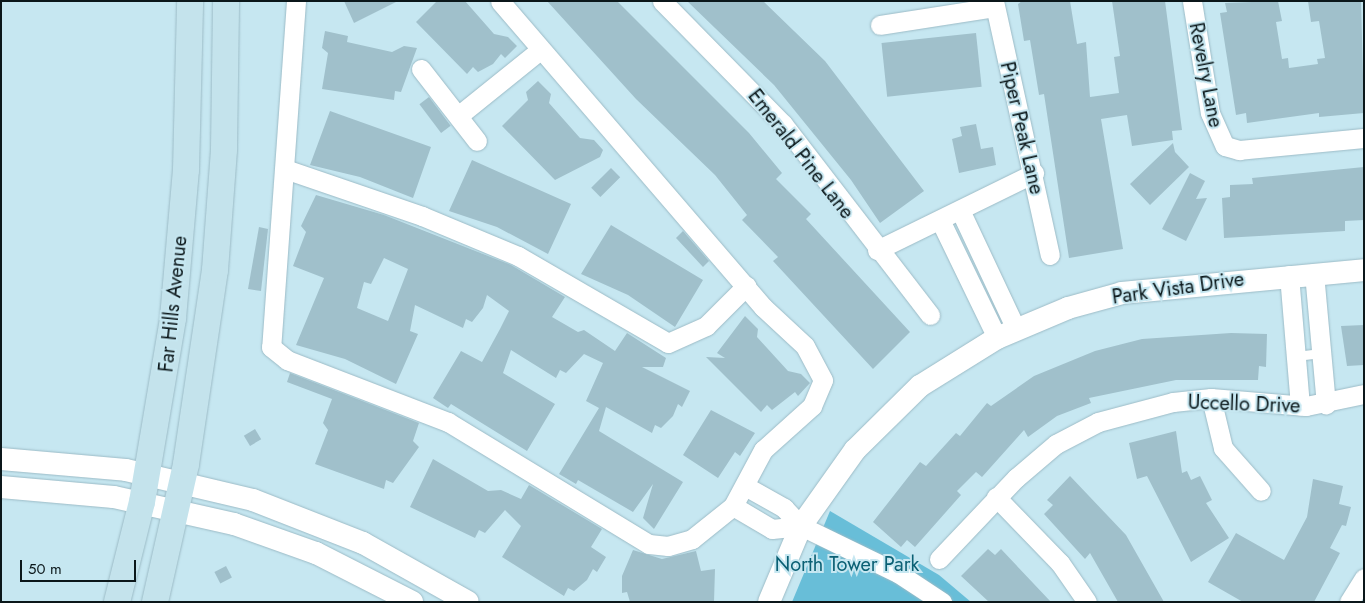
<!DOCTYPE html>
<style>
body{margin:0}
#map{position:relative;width:1365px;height:603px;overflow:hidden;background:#c6e7f1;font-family:Jost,sans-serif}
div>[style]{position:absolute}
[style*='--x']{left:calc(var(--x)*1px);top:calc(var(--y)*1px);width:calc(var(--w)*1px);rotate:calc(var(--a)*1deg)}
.green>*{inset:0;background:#68bed8}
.building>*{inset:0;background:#a0c0cb;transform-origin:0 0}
.roads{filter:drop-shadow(0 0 1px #9cbbc6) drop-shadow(0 0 1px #9cbbc6)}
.service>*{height:9px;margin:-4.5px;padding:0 4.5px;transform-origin:4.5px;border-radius:4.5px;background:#fff}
.minor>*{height:19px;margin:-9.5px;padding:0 9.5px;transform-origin:9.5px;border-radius:9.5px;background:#fff}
.tertiary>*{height:22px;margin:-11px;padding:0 11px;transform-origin:11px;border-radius:11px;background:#fff}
.secondary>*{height:26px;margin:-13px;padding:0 13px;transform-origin:13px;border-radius:13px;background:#c4e3ec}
span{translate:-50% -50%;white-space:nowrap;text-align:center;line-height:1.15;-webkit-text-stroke:4px #c6e7f1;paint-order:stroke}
.street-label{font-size:20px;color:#0b171a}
.park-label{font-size:20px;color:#0b6074}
.frame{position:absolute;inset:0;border:2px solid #0b171a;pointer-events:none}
.scale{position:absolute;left:20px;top:560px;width:116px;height:22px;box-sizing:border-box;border:2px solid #0b171a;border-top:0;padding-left:6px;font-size:15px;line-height:18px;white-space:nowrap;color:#0b171a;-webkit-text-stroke:4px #c6e7f1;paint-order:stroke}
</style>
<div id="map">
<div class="green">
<div style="clip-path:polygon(830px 511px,939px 575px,971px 602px,792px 602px)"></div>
</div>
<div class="building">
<div style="clip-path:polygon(344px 1px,396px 1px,396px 2px,354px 23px)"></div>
<div style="clip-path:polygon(437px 1px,465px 1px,494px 34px,508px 37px,517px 46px,505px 58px,501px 54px,493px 64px,478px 72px,473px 67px,467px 74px,416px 22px)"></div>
<div style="clip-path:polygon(547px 1px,617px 1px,749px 133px,782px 173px,776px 179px,811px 214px,806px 219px,910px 332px,873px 369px,773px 261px,778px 257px,742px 220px,747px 215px,715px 175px,636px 99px)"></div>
<div style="clip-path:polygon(687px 1px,763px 1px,825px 61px,924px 191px,880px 223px,851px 180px,774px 85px)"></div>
<div style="clip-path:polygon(1022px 1px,1070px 1px,1077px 44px,1086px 42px,1090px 97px,1119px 93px,1114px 57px,1120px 56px,1112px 1px,1165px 1px,1182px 130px,1172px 131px,1173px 140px,1132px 146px,1127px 115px,1101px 119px,1123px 249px,1069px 258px,1044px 94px,1039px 95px,1030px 40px,1024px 41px,1018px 4px)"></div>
<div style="clip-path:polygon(1278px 1px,1282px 21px,1276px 22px,1282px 59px,1288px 58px,1289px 68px,1318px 64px,1317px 59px,1325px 58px,1319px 21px,1311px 22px,1308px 1px,1361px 1px,1364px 113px,1319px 117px,1319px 113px,1247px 123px,1246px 113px,1236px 115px,1220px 13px,1227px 12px,1225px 3px)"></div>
<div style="clip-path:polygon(325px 31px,348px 36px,347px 42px,392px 52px,404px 46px,417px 48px,401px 92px,395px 91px,394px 100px,322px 89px,328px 53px,322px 48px)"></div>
<div style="left:976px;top:33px;width:54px;height:95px;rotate:84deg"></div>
<div style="clip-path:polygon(538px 81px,551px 94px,549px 103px,580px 138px,594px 140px,603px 150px,600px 157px,555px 180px,502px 126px,528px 100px,526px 92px)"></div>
<div style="left:429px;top:97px;width:36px;height:12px;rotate:53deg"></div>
<div style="clip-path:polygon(330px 111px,431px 147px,413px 198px,360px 177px,310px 165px)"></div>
<div style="clip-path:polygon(976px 124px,981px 149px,993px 147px,996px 165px,959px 173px,952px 139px,962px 136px,960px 127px)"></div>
<div style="clip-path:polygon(1173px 143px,1175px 152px,1189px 167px,1150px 205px,1130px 184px)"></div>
<div style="clip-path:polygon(472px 160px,571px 204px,548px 254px,497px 227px,449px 211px)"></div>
<div style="clip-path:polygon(1364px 167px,1364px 220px,1345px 221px,1345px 231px,1224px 238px,1222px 198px,1230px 197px,1230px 185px,1253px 184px,1252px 178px)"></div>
<div style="left:611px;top:168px;width:13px;height:28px;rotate:45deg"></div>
<div style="clip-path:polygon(1190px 173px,1205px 181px,1196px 199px,1207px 198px,1186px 241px,1162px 229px)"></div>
<div style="clip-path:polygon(evenodd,316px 195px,384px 215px,511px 265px,565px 297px,552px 317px,578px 332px,584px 330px,615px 351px,627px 333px,666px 358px,663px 367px,642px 367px,690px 391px,682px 407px,678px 404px,673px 416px,661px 428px,655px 425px,652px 433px,606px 407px,599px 431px,683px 482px,654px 529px,643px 518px,653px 484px,633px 512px,578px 480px,576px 484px,559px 474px,599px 408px,586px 401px,603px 363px,584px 354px,566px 373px,560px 370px,556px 378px,511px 350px,503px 373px,555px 404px,527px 451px,451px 404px,448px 408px,433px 398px,461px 351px,482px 362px,500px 329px,509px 311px,487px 295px,483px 308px,472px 322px,466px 319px,463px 328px,415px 305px,410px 331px,418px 334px,396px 384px,345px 359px,296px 345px,324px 278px,293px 266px,306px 232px,301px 226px,316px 195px,384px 258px,408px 269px,388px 321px,357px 308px,364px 282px,371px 284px,384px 258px)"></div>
<div style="clip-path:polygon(611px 225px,703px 280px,675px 327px,628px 295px,581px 274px)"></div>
<div style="clip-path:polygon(259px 227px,268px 229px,261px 291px,248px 289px)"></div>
<div style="clip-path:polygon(683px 231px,709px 261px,703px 267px,676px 238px)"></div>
<div style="clip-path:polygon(745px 316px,758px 329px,757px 337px,788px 371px,801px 374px,810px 383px,798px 396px,795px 392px,772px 410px,767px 405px,761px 412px,706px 357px,725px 358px,717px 353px)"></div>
<div style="clip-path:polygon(1364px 325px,1364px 365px,1347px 366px,1341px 326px)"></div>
<div style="clip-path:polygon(1231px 333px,1267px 334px,1266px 367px,1259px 366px,1258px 380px,1176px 380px,1089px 398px,1091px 403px,1057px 416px,1028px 437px,1024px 430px,982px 477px,976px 472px,957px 491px,961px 495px,915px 547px,907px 540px,901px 547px,873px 522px,920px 462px,926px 466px,956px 433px,960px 436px,987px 403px,991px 406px,1034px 376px,1095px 351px,1142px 339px)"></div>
<div style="clip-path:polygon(290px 373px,419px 423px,413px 441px,419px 447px,393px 483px,386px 480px,384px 489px,315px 464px,328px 430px,323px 423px,332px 399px,287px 382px)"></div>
<div style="clip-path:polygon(711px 410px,755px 433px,740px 456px,735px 452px,718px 478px,683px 455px)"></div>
<div style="left:255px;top:429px;width:12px;height:13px;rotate:59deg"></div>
<div style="clip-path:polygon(1176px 431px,1182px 473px,1187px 471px,1191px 480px,1200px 476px,1212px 500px,1206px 503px,1229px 538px,1191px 562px,1147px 476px,1137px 479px,1129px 443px)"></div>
<div style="clip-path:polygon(433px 459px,488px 491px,501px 490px,521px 499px,529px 485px,602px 529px,591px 547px,606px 557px,597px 572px,593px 569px,587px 580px,574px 591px,568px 588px,564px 596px,502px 557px,521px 526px,505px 510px,485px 533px,479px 530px,475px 538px,410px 507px)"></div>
<div style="clip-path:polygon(1070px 476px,1126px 535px,1164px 602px,1118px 602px,1090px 553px,1085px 559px,1044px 514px,1053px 505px,1047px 500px)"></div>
<div style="clip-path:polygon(1313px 479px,1343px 486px,1339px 504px,1351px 507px,1346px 526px,1342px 525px,1330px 548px,1340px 553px,1314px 602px,1243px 602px,1208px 582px,1236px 533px,1284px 560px,1307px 517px)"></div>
<div style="clip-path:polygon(988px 549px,995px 555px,1001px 549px,1051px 602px,989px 602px,961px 576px)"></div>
<div style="clip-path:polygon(633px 550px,662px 559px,696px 551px,701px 571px,715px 569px,714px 602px,630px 602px,627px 592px,622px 593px,622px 576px)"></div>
<div style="left:226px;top:566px;width:13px;height:13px;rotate:63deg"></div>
</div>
<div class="roads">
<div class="service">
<div style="--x:1296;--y:356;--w:25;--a:-7"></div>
</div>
<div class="minor">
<div style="--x:296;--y:1;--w:347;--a:94.1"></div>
<div style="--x:271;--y:347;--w:21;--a:39"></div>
<div style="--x:287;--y:360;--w:173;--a:21.1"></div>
<div style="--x:448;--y:422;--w:235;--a:31.3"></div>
<div style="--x:649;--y:544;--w:19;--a:6"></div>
<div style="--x:668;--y:546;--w:25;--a:-16"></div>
<div style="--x:692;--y:539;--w:53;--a:-38.8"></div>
<div style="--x:733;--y:506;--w:64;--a:-61.8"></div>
<div style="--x:763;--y:450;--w:66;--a:-41.9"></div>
<div style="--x:812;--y:406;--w:28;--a:-67"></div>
<div style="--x:823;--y:380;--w:38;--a:-118"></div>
<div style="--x:805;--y:346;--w:57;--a:-137.1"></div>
<div style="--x:763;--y:307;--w:403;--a:-130.7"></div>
<div style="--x:662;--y:1;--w:173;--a:45.5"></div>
<div style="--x:783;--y:124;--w:241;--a:52.4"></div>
<div style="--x:994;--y:1;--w:260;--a:77.6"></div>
<div style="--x:1192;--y:1;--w:113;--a:80.9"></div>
<div style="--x:1210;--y:113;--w:36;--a:66"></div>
<div style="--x:1225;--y:146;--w:15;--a:16"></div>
<div style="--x:1239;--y:150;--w:126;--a:-5.5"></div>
<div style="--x:880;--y:25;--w:116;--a:-8.9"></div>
<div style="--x:421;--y:69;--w:91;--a:52.1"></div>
<div style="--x:458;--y:116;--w:105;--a:-38.8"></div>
<div style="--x:285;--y:169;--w:145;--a:18.9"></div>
<div style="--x:422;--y:216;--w:104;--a:22.6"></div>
<div style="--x:518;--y:256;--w:173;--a:30.1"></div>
<div style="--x:668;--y:343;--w:42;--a:-24.1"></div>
<div style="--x:706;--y:326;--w:57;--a:-45"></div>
<div style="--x:960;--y:210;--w:132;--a:64.8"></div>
<div style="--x:940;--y:220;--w:131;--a:64.2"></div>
<div style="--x:877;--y:250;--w:175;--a:-26.1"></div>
<div style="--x:1314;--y:273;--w:132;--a:84.8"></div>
<div style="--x:1289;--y:275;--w:131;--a:85.2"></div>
<div style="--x:1211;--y:398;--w:51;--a:76.5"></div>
<div style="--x:1223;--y:448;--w:57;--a:48.5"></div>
<div style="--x:745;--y:486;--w:45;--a:29.4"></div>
<div style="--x:784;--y:508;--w:25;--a:47"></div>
<div style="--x:801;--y:526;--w:108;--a:25.9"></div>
<div style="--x:898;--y:573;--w:53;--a:33.4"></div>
<div style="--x:996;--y:497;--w:92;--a:45.9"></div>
<div style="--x:1060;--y:563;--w:47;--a:55.3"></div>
<div style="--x:733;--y:506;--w:45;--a:30.5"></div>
<div style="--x:772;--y:529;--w:29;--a:-6"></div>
<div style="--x:939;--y:559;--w:112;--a:-46.5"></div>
<div style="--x:1016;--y:478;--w:52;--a:-40.4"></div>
<div style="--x:1056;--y:444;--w:47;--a:-27.6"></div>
<div style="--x:1098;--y:422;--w:78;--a:-14.9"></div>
<div style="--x:1173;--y:402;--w:38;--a:-6"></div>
<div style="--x:1211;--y:398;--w:95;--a:4.8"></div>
<div style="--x:1306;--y:406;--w:59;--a:-11.7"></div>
<div style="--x:1349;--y:602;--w:28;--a:-58"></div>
</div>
<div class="tertiary">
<div style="--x:1;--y:459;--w:125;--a:5"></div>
<div style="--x:126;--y:470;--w:130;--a:13.3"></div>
<div style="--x:253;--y:500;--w:118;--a:21.4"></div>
<div style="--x:363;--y:543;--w:120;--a:29.3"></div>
<div style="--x:1;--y:487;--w:113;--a:5.1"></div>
<div style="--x:114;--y:497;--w:123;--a:12.7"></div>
<div style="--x:234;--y:524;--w:87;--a:19.5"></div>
<div style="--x:316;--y:553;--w:108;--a:27"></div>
<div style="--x:769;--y:602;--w:82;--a:-67.2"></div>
<div style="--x:801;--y:526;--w:93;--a:-54.6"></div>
<div style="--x:855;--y:450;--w:91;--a:-44.6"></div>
<div style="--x:920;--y:386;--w:91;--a:-31.9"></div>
<div style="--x:997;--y:338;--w:77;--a:-22.9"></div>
<div style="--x:1068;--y:308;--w:56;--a:-15.5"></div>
<div style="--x:1122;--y:293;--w:243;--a:-5.4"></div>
</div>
<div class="secondary">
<div style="--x:117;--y:602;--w:103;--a:-76"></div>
<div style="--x:142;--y:502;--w:187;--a:-80.4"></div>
<div style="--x:173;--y:318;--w:149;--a:-85"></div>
<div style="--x:186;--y:170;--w:169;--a:-88.6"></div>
<div style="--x:155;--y:602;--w:141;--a:-77.3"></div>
<div style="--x:186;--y:464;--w:196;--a:-81.5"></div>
<div style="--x:215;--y:270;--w:121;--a:-85.7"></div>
<div style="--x:224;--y:149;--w:148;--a:-89.2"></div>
</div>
</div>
<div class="street-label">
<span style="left:1206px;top:75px;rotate:79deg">Revelry Lane</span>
<span style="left:1022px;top:128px;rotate:77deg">Piper Peak Lane</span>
<span style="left:801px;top:154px;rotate:52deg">Emerald Pine Lane</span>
<span style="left:1178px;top:288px;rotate:-8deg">Park Vista Drive</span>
<span style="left:173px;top:304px;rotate:-84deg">Far Hills Avenue</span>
<span style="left:1244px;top:404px;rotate:2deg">Uccello Drive</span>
</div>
<div class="park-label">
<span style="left:847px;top:564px">North Tower Park</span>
</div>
<div class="frame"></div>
<div class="scale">50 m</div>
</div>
